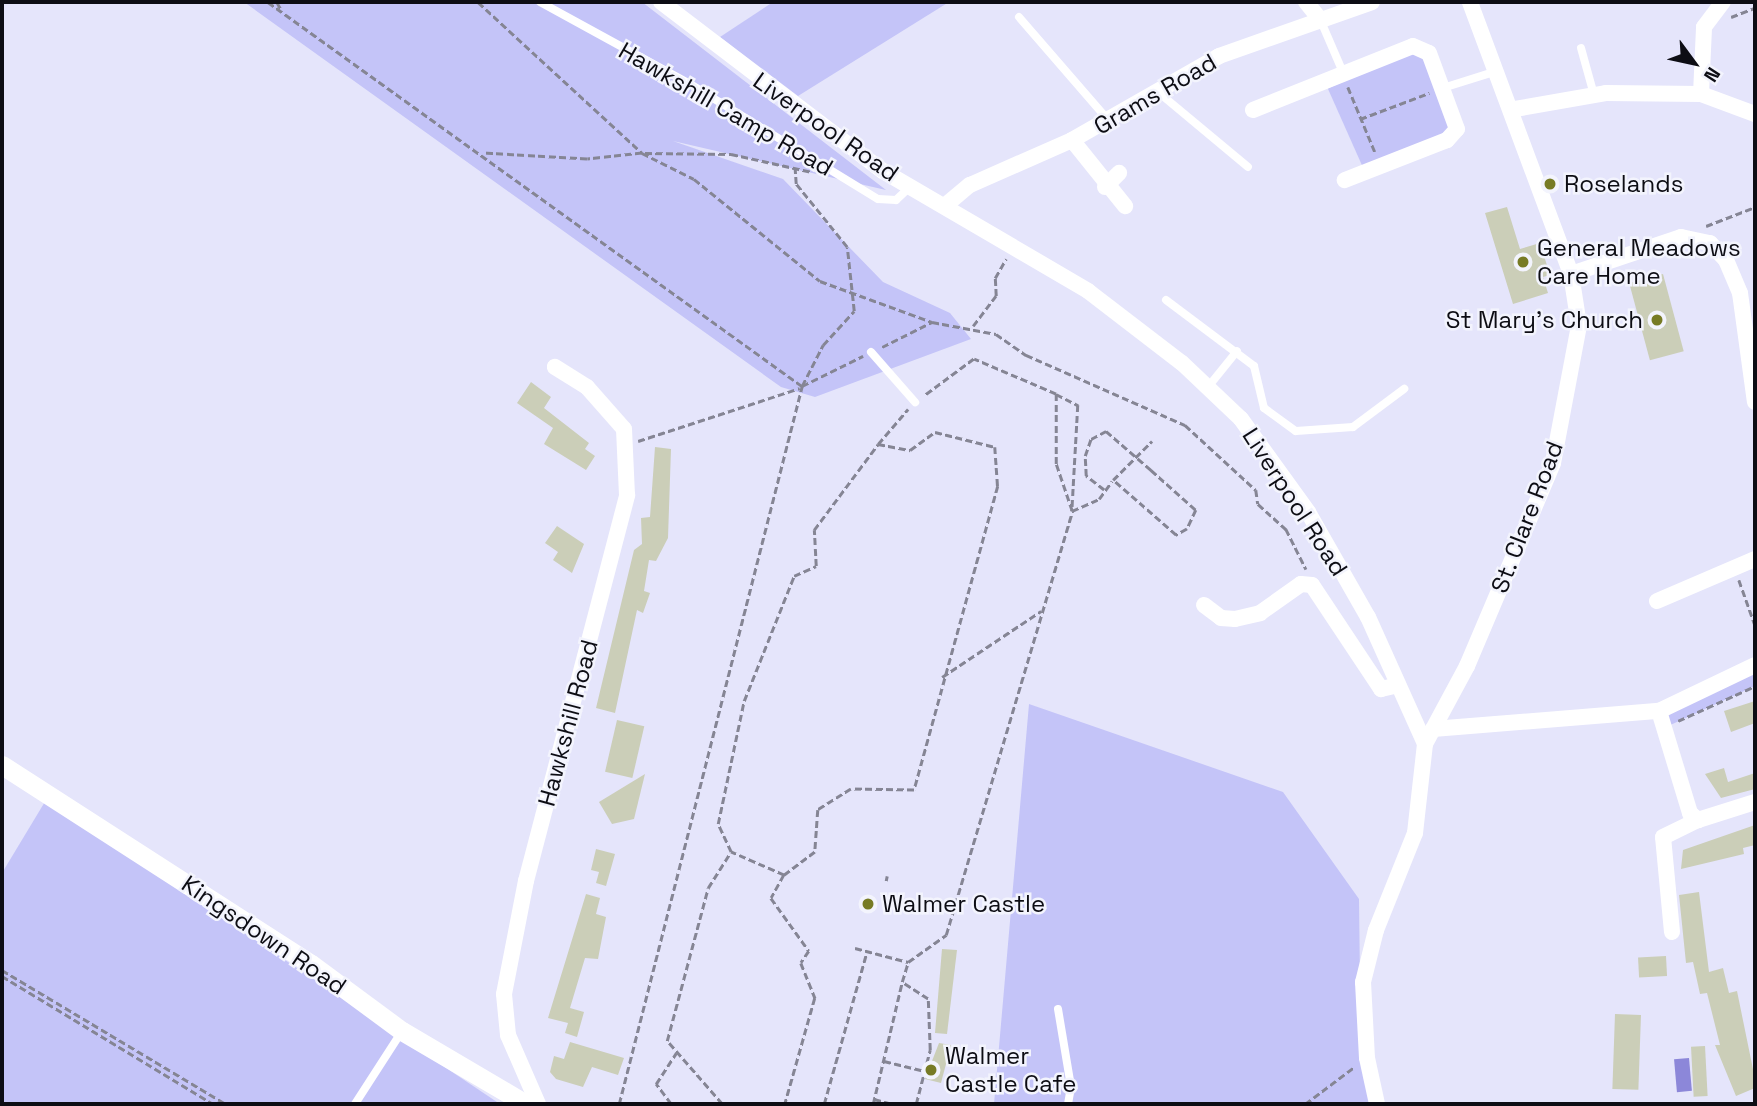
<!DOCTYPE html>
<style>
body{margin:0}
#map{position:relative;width:1757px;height:1106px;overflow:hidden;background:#e5e5fb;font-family:"Space Grotesk",sans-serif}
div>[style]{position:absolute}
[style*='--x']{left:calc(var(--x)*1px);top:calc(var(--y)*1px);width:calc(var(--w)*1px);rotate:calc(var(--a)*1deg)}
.green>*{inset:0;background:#c4c4f8;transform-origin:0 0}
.water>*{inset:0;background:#8c87d9;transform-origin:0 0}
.building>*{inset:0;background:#cbceb8;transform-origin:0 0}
.path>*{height:2.5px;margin-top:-1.25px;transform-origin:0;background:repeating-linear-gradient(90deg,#858594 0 7px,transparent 0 10.5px)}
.service>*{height:8px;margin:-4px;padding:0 4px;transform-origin:4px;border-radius:4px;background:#fff}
.minor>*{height:16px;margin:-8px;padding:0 8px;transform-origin:8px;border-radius:8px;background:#fff}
.tertiary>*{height:19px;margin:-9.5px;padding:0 9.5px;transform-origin:9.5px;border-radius:9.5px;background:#fff}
.dots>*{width:19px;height:19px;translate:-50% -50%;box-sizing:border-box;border:4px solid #f3f4fd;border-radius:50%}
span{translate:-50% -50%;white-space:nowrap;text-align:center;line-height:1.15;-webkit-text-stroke:5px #f3f4fd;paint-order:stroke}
.street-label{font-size:24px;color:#0d0d14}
.poi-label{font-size:24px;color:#0d0d14}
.left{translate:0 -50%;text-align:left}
.right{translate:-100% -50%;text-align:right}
.frame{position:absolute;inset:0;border:4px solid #0d0d14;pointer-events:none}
.north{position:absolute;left:1659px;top:28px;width:70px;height:70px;-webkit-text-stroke:5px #f3f4fd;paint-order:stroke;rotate:123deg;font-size:19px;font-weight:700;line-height:28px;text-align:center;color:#0d0d14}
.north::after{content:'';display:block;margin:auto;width:24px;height:32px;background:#0d0d14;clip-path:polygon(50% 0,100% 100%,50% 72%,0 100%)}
</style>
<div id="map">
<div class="green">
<div style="clip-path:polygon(244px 2px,642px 2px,886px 190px,673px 141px,783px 179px,883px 282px,950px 313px,971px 339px,815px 397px,781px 387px)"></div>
<div style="clip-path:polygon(773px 2px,949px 2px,798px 96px,720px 37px)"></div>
<div style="left:1421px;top:47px;width:90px;height:102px;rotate:66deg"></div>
<div style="clip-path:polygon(1755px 665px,1755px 686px,1666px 727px,1659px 711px)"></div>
<div style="clip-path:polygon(1029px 704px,1283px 792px,1359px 899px,1361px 1062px,1370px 1104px,994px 1104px)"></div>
<div style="clip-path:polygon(46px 800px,500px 1104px,2px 1104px,2px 873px)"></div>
</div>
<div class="water">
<div style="left:1689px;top:1058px;width:33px;height:15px;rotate:85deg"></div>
</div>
<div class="building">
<div style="clip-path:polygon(1507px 207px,1520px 249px,1540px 243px,1550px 275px,1543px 277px,1548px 293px,1513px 304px,1485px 213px)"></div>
<div style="left:1663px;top:274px;width:80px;height:35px;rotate:75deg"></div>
<div style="clip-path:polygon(531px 382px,551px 397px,544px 408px,589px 443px,585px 449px,595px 456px,586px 470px,544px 444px,553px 428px,517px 403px)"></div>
<div style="clip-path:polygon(655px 447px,671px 449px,668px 538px,656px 561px,649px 560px,644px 591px,650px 593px,643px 613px,637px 610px,615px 713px,596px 708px,634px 550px,642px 544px,641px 518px,650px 517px)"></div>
<div style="clip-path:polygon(557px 526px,584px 544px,572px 573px,553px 560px,558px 552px,545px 543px)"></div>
<div style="clip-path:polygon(1755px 701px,1755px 723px,1731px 732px,1724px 711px)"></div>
<div style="left:617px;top:720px;width:28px;height:53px;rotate:13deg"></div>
<div style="clip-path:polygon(1724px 768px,1728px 782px,1755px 773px,1755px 789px,1721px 798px,1705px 774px)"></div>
<div style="clip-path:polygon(645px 774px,634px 819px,612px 824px,599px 802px)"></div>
<div style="clip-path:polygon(1755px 825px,1755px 845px,1743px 848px,1744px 854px,1681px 869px,1683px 850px)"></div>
<div style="clip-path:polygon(596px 849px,615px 854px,606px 886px,596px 883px,599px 872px,591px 870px)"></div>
<div style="clip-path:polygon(1699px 892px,1709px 972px,1723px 968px,1729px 993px,1737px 991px,1755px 1079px,1755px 1088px,1736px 1096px,1715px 1045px,1720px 1045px,1707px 993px,1700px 994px,1693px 962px,1686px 963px,1679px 895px)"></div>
<div style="clip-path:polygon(586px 894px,600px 898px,596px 914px,606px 917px,598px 959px,585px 958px,570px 1008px,584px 1012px,577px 1037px,565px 1033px,568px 1023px,548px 1018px)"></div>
<div style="clip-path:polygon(942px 949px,957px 950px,947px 1034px,935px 1033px)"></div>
<div style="left:1666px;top:956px;width:20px;height:28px;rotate:87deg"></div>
<div style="left:1615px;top:1014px;width:26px;height:75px;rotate:2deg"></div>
<div style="clip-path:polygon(570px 1042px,624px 1058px,618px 1075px,592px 1067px,583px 1087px,556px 1079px,550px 1072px,554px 1056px,564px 1059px)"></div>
<div style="clip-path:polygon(939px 1043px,951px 1045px,941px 1083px,925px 1079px)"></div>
<div style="left:1705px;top:1046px;width:50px;height:14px;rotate:87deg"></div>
</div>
<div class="path">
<div style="--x:268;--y:2;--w:658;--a:35.72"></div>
<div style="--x:802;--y:386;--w:68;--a:-26.2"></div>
<div style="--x:277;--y:2;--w:10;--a:61"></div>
<div style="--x:478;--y:2;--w:223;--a:42.6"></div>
<div style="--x:642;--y:153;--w:55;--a:173.8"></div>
<div style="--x:587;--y:159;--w:104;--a:-176.7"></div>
<div style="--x:1731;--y:17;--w:26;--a:-21"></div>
<div style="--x:1348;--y:87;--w:70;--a:67.4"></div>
<div style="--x:1360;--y:119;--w:74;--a:-20.6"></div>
<div style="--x:642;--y:153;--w:58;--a:26.6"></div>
<div style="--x:694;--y:179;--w:162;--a:39"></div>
<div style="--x:820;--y:281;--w:119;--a:20.1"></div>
<div style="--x:932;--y:322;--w:65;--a:10.6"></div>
<div style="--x:996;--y:334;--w:37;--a:35"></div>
<div style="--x:1026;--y:355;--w:174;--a:23.8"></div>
<div style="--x:1185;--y:425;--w:96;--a:42.5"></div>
<div style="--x:1256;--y:490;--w:14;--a:82"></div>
<div style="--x:1258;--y:504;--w:38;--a:42"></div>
<div style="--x:1286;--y:529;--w:45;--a:63.4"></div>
<div style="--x:645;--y:153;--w:86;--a:0.7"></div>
<div style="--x:731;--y:154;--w:83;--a:12.5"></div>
<div style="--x:1706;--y:226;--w:53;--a:-21.2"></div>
<div style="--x:973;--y:326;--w:38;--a:-53"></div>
<div style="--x:996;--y:296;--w:18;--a:-93"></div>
<div style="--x:995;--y:278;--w:22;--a:-60"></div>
<div style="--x:882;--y:347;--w:56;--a:-26.6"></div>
<div style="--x:1056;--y:394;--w:25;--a:27"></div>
<div style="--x:1078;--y:405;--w:106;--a:93.2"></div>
<div style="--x:1072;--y:511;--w:30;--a:-24"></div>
<div style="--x:1099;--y:499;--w:22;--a:-54"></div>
<div style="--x:638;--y:441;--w:170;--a:-18.1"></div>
<div style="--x:878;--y:444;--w:46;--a:-49.4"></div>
<div style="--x:1104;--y:490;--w:23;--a:-142"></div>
<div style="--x:1086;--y:476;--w:20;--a:-93"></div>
<div style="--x:1085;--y:456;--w:18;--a:-71"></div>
<div style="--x:1091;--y:439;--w:17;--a:-28"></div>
<div style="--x:1106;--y:431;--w:60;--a:40.9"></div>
<div style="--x:1151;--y:470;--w:60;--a:41.6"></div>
<div style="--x:1196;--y:510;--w:21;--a:115"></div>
<div style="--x:1187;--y:529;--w:13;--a:151"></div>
<div style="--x:1176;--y:535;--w:84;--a:-138.9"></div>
<div style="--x:1113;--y:480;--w:55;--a:-45"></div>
<div style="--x:1739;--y:580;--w:48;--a:70.4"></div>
<div style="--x:942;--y:677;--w:119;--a:-33.7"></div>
<div style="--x:1678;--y:721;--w:85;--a:-24.4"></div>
<div style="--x:784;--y:875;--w:58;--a:-156.5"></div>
<div style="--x:731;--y:852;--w:31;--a:-115"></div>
<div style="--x:718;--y:824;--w:126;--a:-78.1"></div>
<div style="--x:744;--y:701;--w:135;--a:-68.2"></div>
<div style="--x:794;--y:576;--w:24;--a:-24"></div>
<div style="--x:816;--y:566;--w:36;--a:-93"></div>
<div style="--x:814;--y:530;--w:107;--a:-53.3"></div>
<div style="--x:878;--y:444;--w:33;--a:11"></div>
<div style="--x:910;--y:450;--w:31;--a:-36"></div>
<div style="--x:935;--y:432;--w:62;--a:14"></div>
<div style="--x:995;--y:447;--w:39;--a:86"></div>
<div style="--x:998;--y:486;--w:315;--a:105.4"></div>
<div style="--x:914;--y:790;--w:63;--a:-179.1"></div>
<div style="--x:851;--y:789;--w:39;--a:148"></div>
<div style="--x:818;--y:810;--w:42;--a:94.1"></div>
<div style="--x:815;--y:852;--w:39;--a:143"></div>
<div style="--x:784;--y:875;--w:26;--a:119"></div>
<div style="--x:771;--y:898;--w:65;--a:54.4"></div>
<div style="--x:809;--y:951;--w:14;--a:124"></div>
<div style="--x:801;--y:963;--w:38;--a:68"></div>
<div style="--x:815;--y:998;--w:110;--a:105.8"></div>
<div style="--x:886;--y:881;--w:5;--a:-79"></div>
<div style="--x:855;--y:948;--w:55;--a:14.8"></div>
<div style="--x:2;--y:970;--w:261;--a:30.9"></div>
<div style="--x:2;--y:976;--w:247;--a:31.2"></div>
<div style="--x:884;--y:1061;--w:42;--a:13.7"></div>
<div style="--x:874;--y:1099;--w:20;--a:15"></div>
<div style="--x:619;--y:1104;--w:741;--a:-75.7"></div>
<div style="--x:802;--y:386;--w:46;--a:-62.9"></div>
<div style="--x:823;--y:345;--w:46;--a:-47.6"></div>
<div style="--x:854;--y:311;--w:64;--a:-96.2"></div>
<div style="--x:847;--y:247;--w:81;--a:-129"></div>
<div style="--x:796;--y:184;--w:16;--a:-94"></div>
<div style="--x:671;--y:1104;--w:25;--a:-127"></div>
<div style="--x:656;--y:1084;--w:37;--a:-57"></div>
<div style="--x:722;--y:1104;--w:84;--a:-131.1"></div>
<div style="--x:667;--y:1041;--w:158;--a:-75"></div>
<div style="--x:708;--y:888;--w:41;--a:-57.8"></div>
<div style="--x:824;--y:1104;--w:159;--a:-74.3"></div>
<div style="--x:873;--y:1104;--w:125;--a:-76.6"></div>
<div style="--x:916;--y:1104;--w:56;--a:-75.5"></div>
<div style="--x:930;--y:1050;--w:51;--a:-92.2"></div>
<div style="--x:928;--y:999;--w:31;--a:-147"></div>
<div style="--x:902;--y:982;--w:21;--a:-73"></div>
<div style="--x:908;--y:962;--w:47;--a:-35.4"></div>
<div style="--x:946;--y:935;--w:442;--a:-73.4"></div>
<div style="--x:1072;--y:511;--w:50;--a:-108.8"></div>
<div style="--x:1056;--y:464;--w:70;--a:-90"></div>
<div style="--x:1056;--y:394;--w:89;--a:-156.9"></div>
<div style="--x:974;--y:359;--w:62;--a:143.5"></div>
<div style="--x:1305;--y:1104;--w:60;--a:-36.9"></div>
</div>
<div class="service">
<div style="--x:540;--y:2;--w:171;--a:28.7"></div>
<div style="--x:690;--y:84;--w:220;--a:31.5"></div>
<div style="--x:878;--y:199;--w:18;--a:3"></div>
<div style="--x:896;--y:200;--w:21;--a:-43"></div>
<div style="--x:1019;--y:17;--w:138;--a:49.1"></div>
<div style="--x:1320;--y:19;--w:56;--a:66.7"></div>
<div style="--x:1581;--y:48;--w:49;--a:74.5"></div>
<div style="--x:1446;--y:87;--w:53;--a:-17.4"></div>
<div style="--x:1158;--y:92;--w:117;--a:39.8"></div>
<div style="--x:1166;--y:300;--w:110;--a:36.9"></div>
<div style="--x:1254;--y:366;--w:43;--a:76.6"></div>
<div style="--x:1264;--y:408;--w:39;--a:36"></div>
<div style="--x:1296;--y:431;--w:57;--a:-4"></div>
<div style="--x:1353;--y:427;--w:64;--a:-36.7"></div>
<div style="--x:871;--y:352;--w:67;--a:48.7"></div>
<div style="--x:1208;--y:387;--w:46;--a:-51.1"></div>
<div style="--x:1058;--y:1009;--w:79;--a:80.5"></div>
<div style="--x:1071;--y:1087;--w:17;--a:100"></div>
<div style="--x:355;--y:1104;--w:87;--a:-57.2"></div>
</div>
<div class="minor">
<div style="--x:661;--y:2;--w:279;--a:37.3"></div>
<div style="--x:883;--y:171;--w:238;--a:30.3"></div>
<div style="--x:1088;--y:291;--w:118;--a:37.5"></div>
<div style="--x:1182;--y:363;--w:81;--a:43.5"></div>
<div style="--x:1241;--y:419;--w:115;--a:54.2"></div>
<div style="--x:1308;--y:512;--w:121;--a:60.3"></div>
<div style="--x:1368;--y:617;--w:139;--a:65.8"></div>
<div style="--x:1425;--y:744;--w:90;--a:96.4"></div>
<div style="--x:1415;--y:833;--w:105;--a:111.9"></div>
<div style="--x:1376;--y:930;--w:54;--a:104"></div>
<div style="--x:1363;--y:982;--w:76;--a:87"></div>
<div style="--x:1367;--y:1058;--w:47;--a:77.7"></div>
<div style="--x:1306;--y:2;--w:22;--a:51"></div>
<div style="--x:1701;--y:94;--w:67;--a:-87.4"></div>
<div style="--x:1704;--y:27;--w:31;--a:-53"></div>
<div style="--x:1515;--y:109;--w:92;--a:-10"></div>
<div style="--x:1606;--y:93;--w:95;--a:0.6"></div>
<div style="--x:1701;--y:94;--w:58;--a:20.3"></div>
<div style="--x:1253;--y:110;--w:172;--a:-21.8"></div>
<div style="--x:1413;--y:46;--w:17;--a:24"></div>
<div style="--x:1429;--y:53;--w:81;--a:69.8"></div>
<div style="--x:1457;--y:129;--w:15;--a:132"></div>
<div style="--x:1447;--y:140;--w:110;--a:158.6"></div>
<div style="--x:1072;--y:140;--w:85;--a:51.2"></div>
<div style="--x:1105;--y:187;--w:20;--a:-45"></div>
<div style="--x:947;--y:204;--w:30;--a:-40"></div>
<div style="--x:970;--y:185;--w:111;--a:-23.8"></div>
<div style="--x:1072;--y:140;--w:169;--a:-29.7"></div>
<div style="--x:1219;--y:56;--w:162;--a:-19.4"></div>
<div style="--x:1571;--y:274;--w:116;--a:-18.6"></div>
<div style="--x:1681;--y:237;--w:30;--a:12"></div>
<div style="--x:1710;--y:243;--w:23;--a:47"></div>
<div style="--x:1726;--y:260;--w:36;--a:67"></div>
<div style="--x:1740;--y:293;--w:110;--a:82.2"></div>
<div style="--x:1657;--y:601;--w:107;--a:-23.2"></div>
<div style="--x:1204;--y:605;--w:21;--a:37"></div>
<div style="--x:1221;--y:618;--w:14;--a:4"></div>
<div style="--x:1235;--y:619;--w:26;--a:-13"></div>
<div style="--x:1260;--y:613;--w:50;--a:-35.3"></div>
<div style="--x:1301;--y:584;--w:11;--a:5"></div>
<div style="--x:1312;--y:585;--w:125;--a:56.4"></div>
<div style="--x:1381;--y:689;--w:17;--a:-13"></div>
<div style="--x:1659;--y:711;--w:107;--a:73.1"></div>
<div style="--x:1690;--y:813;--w:11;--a:41"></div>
<div style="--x:1698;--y:820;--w:60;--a:-17.5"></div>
<div style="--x:1433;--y:729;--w:227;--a:-4.6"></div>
<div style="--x:1659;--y:711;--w:106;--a:-25.6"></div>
<div style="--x:1425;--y:744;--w:89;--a:-61.7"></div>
<div style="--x:1467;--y:666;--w:220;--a:-67"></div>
<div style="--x:1553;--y:463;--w:140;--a:-79.3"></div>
<div style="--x:1579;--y:325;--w:52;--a:-98.9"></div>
<div style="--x:1571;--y:274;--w:290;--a:-110.4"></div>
<div style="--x:1672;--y:932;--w:95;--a:-95.4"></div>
<div style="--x:1663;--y:837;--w:39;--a:-26"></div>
<div style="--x:538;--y:1104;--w:75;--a:-113.5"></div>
<div style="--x:508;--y:1035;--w:41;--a:-95.6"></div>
<div style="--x:504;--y:994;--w:115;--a:-79"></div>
<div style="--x:526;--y:881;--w:399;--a:-75.3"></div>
<div style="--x:627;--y:495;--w:66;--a:-92.6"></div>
<div style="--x:624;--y:429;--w:56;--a:-131.4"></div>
<div style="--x:587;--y:387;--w:38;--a:-148"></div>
</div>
<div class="tertiary">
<div style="--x:2;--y:765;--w:368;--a:32.8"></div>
<div style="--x:311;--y:964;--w:113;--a:36.4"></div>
<div style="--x:402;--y:1031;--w:144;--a:30.5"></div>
</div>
<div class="dots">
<div style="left:1550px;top:184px;background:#777b25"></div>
<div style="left:1523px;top:262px;background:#777b25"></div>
<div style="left:1657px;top:320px;background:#777b25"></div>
<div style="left:868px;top:904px;background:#777b25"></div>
<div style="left:931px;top:1070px;background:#777b25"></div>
</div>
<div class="street-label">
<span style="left:1155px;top:94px;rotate:-30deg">Grams Road</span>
<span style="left:726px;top:109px;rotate:30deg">Hawkshill Camp Road</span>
<span style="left:826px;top:127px;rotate:35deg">Liverpool Road</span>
<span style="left:1295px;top:502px;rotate:57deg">Liverpool Road</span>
<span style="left:1527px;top:517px;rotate:-69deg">St. Clare Road</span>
<span style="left:568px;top:723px;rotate:-75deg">Hawkshill Road</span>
<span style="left:264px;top:935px;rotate:34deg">Kingsdown Road</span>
</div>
<div class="poi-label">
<span class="left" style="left:1564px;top:184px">Roselands</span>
<span class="left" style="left:1537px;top:262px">General Meadows<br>Care Home</span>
<span class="right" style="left:1643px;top:320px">St Mary's Church</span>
<span class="left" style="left:882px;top:904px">Walmer Castle</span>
<span class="left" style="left:945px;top:1070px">Walmer<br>Castle Cafe</span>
</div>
<div class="frame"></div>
<div class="north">N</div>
</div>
